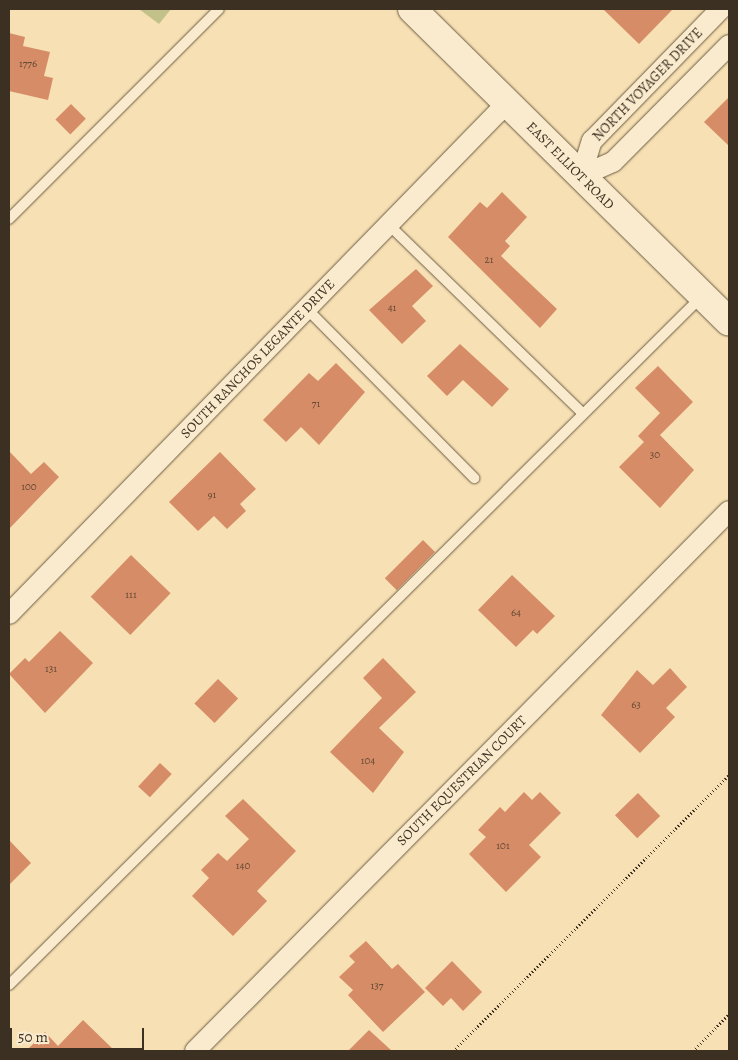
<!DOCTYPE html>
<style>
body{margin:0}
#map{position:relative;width:738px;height:1060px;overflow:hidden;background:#f7e0b3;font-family:Alegreya,serif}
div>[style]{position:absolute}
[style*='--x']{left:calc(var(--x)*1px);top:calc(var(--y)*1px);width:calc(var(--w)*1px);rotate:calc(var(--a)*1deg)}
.green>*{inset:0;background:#c1c189}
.building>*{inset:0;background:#d68d67;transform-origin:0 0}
.path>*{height:3px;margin-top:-1.5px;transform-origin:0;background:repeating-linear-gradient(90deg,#3c3022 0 1px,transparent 0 3.5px)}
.roads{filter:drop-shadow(0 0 1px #6b5c46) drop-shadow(0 0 1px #6b5c46)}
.service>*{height:10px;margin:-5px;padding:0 5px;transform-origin:5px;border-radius:5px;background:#faebce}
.minor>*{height:20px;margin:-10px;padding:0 10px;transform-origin:10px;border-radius:10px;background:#faebce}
.secondary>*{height:28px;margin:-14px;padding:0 14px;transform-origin:14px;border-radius:14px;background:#faebce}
span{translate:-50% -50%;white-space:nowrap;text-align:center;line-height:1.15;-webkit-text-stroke:4px #faebce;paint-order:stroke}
.number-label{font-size:11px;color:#624733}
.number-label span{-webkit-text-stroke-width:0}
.street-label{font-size:14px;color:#3c3022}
.frame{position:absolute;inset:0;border:10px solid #3c3022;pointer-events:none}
.scale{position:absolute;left:10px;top:1028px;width:134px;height:22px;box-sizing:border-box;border:2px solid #3c3022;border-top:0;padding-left:6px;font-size:15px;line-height:18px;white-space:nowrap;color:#3c3022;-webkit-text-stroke:4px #faebce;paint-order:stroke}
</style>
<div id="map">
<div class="green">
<div style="clip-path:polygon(139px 9px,171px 9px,159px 24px)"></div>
</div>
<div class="building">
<div style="clip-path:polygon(603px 9px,673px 9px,639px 44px)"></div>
<div style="clip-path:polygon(9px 33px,25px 37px,23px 46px,50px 52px,44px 76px,53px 78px,48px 100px,9px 91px)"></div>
<div style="clip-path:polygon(729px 97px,729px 146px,704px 122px)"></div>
<div style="left:71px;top:104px;width:21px;height:22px;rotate:45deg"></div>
<div style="clip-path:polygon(502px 192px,527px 217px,505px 241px,510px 246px,501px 256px,557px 309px,540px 328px,448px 237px,480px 202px,487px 208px)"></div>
<div style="clip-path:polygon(416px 269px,433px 286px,412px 306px,426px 321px,402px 344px,369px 310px)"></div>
<div style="clip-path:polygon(460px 344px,509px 389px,492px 407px,463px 380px,447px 396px,427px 376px)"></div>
<div style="clip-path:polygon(336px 363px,365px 392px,319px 445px,301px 427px,286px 442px,263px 420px,309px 373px,318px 381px)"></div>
<div style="clip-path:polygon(658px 366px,693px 402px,660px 435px,694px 470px,660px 508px,619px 467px,644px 442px,638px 436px,660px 413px,635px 388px)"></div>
<div style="clip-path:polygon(9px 451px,31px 474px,44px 462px,59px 477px,9px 529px)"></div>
<div style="clip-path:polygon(220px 452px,256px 489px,240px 504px,246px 511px,227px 529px,214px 516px,198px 531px,169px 502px)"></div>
<div style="left:423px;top:540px;width:17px;height:54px;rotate:45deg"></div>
<div style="left:131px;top:555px;width:55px;height:58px;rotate:44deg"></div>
<div style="clip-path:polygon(512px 575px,555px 616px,537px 634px,533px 630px,516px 647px,478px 610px)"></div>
<div style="clip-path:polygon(60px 631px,93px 663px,45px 713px,9px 674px,25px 658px,29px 662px)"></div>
<div style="clip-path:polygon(383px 658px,416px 692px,379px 728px,404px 752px,373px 793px,330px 752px,382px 698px,363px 678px)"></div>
<div style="clip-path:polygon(670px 668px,687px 687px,666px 708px,675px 717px,640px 753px,601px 715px,637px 670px,653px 685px)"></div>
<div style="left:218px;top:679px;width:28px;height:34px;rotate:44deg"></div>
<div style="left:160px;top:763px;width:16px;height:32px;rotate:43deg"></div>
<div style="clip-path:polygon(524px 792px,532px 800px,540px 792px,561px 813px,529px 845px,541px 857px,506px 892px,469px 854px,486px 837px,478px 830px,500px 807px,505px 812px)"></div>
<div style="left:638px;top:793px;width:32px;height:32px;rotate:46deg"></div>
<div style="clip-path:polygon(243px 799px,296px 851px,257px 891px,267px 901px,233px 936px,192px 896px,209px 878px,201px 870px,218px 853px,227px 861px,249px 839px,225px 816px)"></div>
<div style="clip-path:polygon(9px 840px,31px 863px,9px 885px)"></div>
<div style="clip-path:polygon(366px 941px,392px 969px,398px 964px,425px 992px,383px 1032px,348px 995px,353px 990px,339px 977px,355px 962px,349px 956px)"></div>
<div style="clip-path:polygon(452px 961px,482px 992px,463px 1011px,451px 998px,443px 1006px,425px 988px)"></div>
<div style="clip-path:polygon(83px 1020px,115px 1051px,26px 1051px,45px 1032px,58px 1046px)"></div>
<div style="clip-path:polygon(369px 1030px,392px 1051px,348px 1051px)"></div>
</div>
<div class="path">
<div style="--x:453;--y:1051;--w:390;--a:-45"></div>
<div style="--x:693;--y:1051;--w:52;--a:-45.8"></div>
</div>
<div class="roads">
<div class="service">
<div style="--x:9;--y:219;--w:297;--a:-45"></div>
<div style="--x:389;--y:225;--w:269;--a:44.2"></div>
<div style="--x:307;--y:309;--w:238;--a:45.3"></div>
<div style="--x:9;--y:985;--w:977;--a:-44.83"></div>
</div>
<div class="minor">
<div style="--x:581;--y:176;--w:37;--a:-73"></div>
<div style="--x:592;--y:141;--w:185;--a:-45.7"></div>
<div style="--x:581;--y:176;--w:35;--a:-24"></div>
<div style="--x:613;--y:162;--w:165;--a:-45.2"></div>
<div style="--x:9;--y:614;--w:714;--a:-45.74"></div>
<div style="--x:195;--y:1051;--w:759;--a:-45.32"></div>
</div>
<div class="secondary">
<div style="--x:412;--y:9;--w:445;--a:44.6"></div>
</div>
</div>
<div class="number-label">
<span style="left:28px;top:64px">1776</span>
<span style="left:489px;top:260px">21</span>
<span style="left:392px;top:308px">41</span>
<span style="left:316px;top:404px">71</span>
<span style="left:655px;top:455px">30</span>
<span style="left:29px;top:487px">100</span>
<span style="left:212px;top:495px">91</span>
<span style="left:131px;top:595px">111</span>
<span style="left:516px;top:613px">64</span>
<span style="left:51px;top:669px">131</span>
<span style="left:636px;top:705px">63</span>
<span style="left:368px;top:761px">104</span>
<span style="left:503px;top:846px">101</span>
<span style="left:243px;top:866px">140</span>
<span style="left:377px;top:986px">137</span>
</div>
<div class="street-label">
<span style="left:648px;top:85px;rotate:-46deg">NORTH VOYAGER DRIVE</span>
<span style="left:570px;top:166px;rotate:45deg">EAST ELLIOT ROAD</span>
<span style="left:258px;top:359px;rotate:-46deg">SOUTH RANCHOS LEGANTE DRIVE</span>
<span style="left:462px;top:781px;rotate:-45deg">SOUTH EQUESTRIAN COURT</span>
</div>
<div class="frame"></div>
<div class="scale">50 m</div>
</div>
